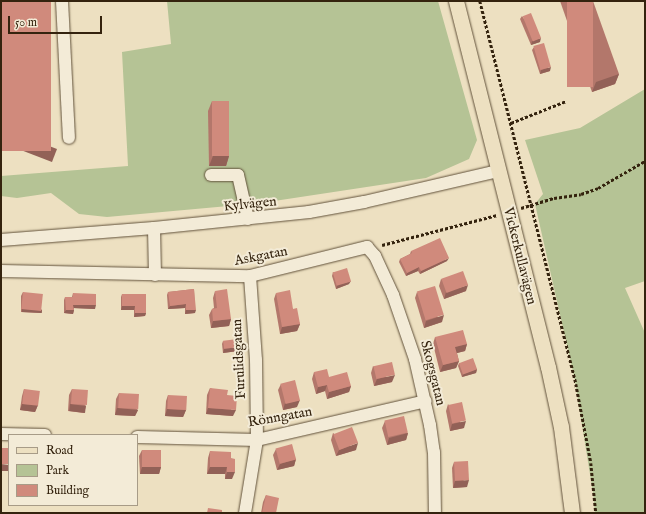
<!DOCTYPE html>
<meta charset="utf-8">
<style>
body{margin:0}
#map{position:relative;width:646px;height:514px;overflow:hidden;background:#ede0c1;font-family:"IM FELL English",serif}
div>[style]{position:absolute}
[style*='--x']{left:calc(var(--x)*1px);top:calc(var(--y)*1px);width:calc(var(--w)*1px);rotate:calc(var(--a)*1deg)}
.green>*{inset:0;background:#b5c395}
.path>*{height:2.5px;margin-top:-1.25px;transform-origin:0;background:repeating-linear-gradient(90deg,#34230e 0 3px,transparent 0 5px)}
.roads{filter:drop-shadow(0 0 1px #62523b) drop-shadow(0 0 1px #62523b)}
.minor>*{height:12px;margin:-6px;padding:0 6px;transform-origin:6px;border-radius:6px;background:#f3ebd7}
.major>*{height:15px;margin:-7.5px;padding:0 7.5px;transform-origin:7.5px;border-radius:7.5px;background:#ede0c1}
.wall>*{inset:0;background:#b3776b}
.shaded-wall>*{inset:0;background:#926157;transform-origin:0 0}
.building>*{inset:0;background:#d08a7c;transform-origin:0 0}
span{translate:-50% -50%;white-space:nowrap;text-align:center;line-height:1.15;-webkit-text-stroke:4px #f3ebd7;paint-order:stroke}
.street-label{font-size:14px;color:#34230e}
.frame{position:absolute;inset:0;border:2px solid #34230e;pointer-events:none}
.legend{position:absolute;left:8px;top:434px;width:130px;height:72px;box-sizing:border-box;background:#f3ebd7;border:1px solid #a79b87;margin:0;padding:5px 7px;list-style:none;font-size:12px;color:#34230e}
.legend li{display:flex;align-items:center;gap:8px;height:20px}
.legend b{width:20px;border:1px solid #a79b87}
.scale{position:absolute;left:8px;top:16px;width:94px;height:18px;box-sizing:border-box;border:2px solid #34230e;border-top:0;padding-left:5px;font-size:12px;line-height:14px;white-space:nowrap;color:#34230e;-webkit-text-stroke:3px #f3ebd7;paint-order:stroke}
</style>
<div id="map">
<div class="green">
<div style="clip-path:polygon(167px 1px,438px 1px,477px 140px,469px 159px,426px 178px,261px 203px,107px 217px,79px 214px,51px 193px,17px 198px,1px 196px,1px 176px,128px 166px,122px 52px,171px 44px)"></div>
<div style="clip-path:polygon(645px 89px,645px 281px,625px 288px,645px 333px,645px 513px,595px 513px,593px 493px,575px 381px,535px 204px,543px 194px,525px 140px,580px 128px)"></div>
</div>
<div class="path">
<div style="--x:480;--y:1;--w:395;--a:75.9"></div>
<div style="--x:576;--y:384;--w:80;--a:79.2"></div>
<div style="--x:591;--y:463;--w:50;--a:84.3"></div>
<div style="--x:511;--y:123;--w:59;--a:-21.8"></div>
<div style="--x:521;--y:208;--w:34;--a:-17"></div>
<div style="--x:554;--y:198;--w:27;--a:-8"></div>
<div style="--x:581;--y:194;--w:18;--a:-19"></div>
<div style="--x:598;--y:188;--w:54;--a:-29.9"></div>
<div style="--x:382;--y:245;--w:119;--a:-14.6"></div>
</div>
<div class="roads">
<div class="minor">
<div style="--x:62;--y:1;--w:137;--a:87.1"></div>
<div style="--x:211;--y:175;--w:27;--a:0"></div>
<div style="--x:238;--y:175;--w:45;--a:77.2"></div>
<div style="--x:154;--y:228;--w:47;--a:88.8"></div>
<div style="--x:1;--y:240;--w:153;--a:-4.5"></div>
<div style="--x:154;--y:228;--w:156;--a:-5.9"></div>
<div style="--x:309;--y:212;--w:56;--a:-10.3"></div>
<div style="--x:364;--y:202;--w:138;--a:-13"></div>
<div style="--x:1;--y:271;--w:249;--a:1.2"></div>
<div style="--x:250;--y:276;--w:121;--a:-13.9"></div>
<div style="--x:367;--y:247;--w:12;--a:48"></div>
<div style="--x:375;--y:256;--w:43;--a:65.2"></div>
<div style="--x:393;--y:295;--w:68;--a:71"></div>
<div style="--x:415;--y:359;--w:68;--a:77.2"></div>
<div style="--x:430;--y:425;--w:27;--a:82"></div>
<div style="--x:434;--y:452;--w:61;--a:89.1"></div>
<div style="--x:1;--y:434;--w:44;--a:1.3"></div>
<div style="--x:137;--y:437;--w:120;--a:1.4"></div>
<div style="--x:257;--y:440;--w:173;--a:-13"></div>
<div style="--x:245;--y:513;--w:74;--a:-80.7"></div>
<div style="--x:257;--y:440;--w:80;--a:-90.7"></div>
<div style="--x:256;--y:360;--w:84;--a:-94.1"></div>
</div>
<div class="major">
<div style="--x:456;--y:1;--w:377;--a:75.9"></div>
<div style="--x:548;--y:367;--w:61;--a:77.8"></div>
<div style="--x:561;--y:427;--w:87;--a:82.7"></div>
</div>
</div>
<div class="wall">
<div style="clip-path:polygon(560px 1px,593px 1px,619px 74px,615px 84px,592px 92px)"></div>
<div style="clip-path:polygon(522px 16px,540px 42px,531px 45px,520px 19px)"></div>
<div style="clip-path:polygon(534px 47px,550px 71px,540px 74px,532px 50px)"></div>
<div style="clip-path:polygon(212px 101px,229px 156px,226px 166px,209px 166px,208px 111px)"></div>
<div style="clip-path:polygon(411px 251px,447px 261px,420px 274px,418px 271px,406px 276px,399px 262px,400px 259px,410px 254px)"></div>
<div style="clip-path:polygon(333px 272px,349px 284px,336px 289px,332px 276px)"></div>
<div style="clip-path:polygon(441px 279px,466px 291px,444px 299px,439px 286px)"></div>
<div style="clip-path:polygon(194px 289px,195px 313px,185px 314px,185px 308px,168px 309px,167px 295px,168px 292px)"></div>
<div style="clip-path:polygon(215px 291px,231px 319px,229px 326px,211px 328px,209px 315px,212px 309px,214px 308px,213px 298px)"></div>
<div style="clip-path:polygon(23px 292px,42px 310px,41px 313px,21px 312px,21px 296px)"></div>
<div style="clip-path:polygon(417px 292px,442px 322px,424px 328px,415px 298px)"></div>
<div style="clip-path:polygon(73px 293px,95px 309px,74px 308px,74px 310px,73px 314px,64px 313px,64px 300px,65px 297px,72px 297px)"></div>
<div style="clip-path:polygon(276px 293px,293px 309px,300px 324px,297px 331px,280px 334px,274px 299px)"></div>
<div style="clip-path:polygon(122px 294px,146px 313px,145px 316px,134px 317px,134px 310px,121px 310px,121px 297px)"></div>
<div style="clip-path:polygon(435px 337px,467px 344px,465px 351px,457px 353px,459px 361px,456px 368px,440px 372px,433px 344px)"></div>
<div style="clip-path:polygon(223px 341px,238px 351px,223px 353px,222px 344px)"></div>
<div style="clip-path:polygon(459px 363px,477px 369px,476px 373px,462px 377px,458px 366px)"></div>
<div style="clip-path:polygon(373px 366px,392px 382px,374px 386px,371px 373px)"></div>
<div style="clip-path:polygon(314px 372px,329px 377px,351px 386px,349px 392px,327px 399px,325px 391px,316px 394px,312px 379px)"></div>
<div style="clip-path:polygon(281px 384px,297px 407px,283px 410px,278px 390px)"></div>
<div style="clip-path:polygon(210px 388px,227px 395px,233px 416px,206px 414px,207px 395px)"></div>
<div style="clip-path:polygon(24px 389px,38px 405px,35px 412px,20px 410px,22px 396px)"></div>
<div style="clip-path:polygon(72px 389px,86px 406px,84px 413px,68px 411px,69px 395px)"></div>
<div style="clip-path:polygon(119px 393px,138px 410px,135px 416px,115px 415px,116px 399px)"></div>
<div style="clip-path:polygon(168px 395px,186px 410px,183px 417px,165px 416px,166px 401px)"></div>
<div style="clip-path:polygon(448px 404px,464px 428px,450px 431px,446px 411px)"></div>
<div style="clip-path:polygon(385px 421px,408px 433px,406px 440px,387px 445px,382px 428px)"></div>
<div style="clip-path:polygon(333px 433px,356px 450px,336px 456px,331px 440px)"></div>
<div style="clip-path:polygon(276px 449px,296px 459px,294px 466px,277px 470px,273px 455px)"></div>
<div style="clip-path:polygon(142px 450px,161px 467px,159px 474px,140px 474px,139px 456px)"></div>
<div style="clip-path:polygon(210px 451px,231px 458px,232px 479px,225px 479px,225px 474px,207px 474px,208px 458px)"></div>
<div style="clip-path:polygon(454px 462px,467px 487px,453px 488px,452px 468px)"></div>
<div style="clip-path:polygon(266px 495px,276px 513px,261px 513px,263px 502px)"></div>
</div>
<div class="shaded-wall">
<div style="clip-path:polygon(541px 38px,540px 42px,531px 45px,532px 41px)"></div>
<div style="clip-path:polygon(551px 67px,550px 71px,540px 74px,541px 70px)"></div>
<div style="clip-path:polygon(619px 74px,615px 84px,592px 92px,596px 82px)"></div>
<div style="left:57px;top:149px;width:14px;height:56px;rotate:111deg"></div>
<div style="clip-path:polygon(213px 156px,229px 156px,226px 166px,209px 166px)"></div>
<div style="clip-path:polygon(449px 258px,447px 261px,420px 274px,421px 271px)"></div>
<div style="clip-path:polygon(419px 267px,418px 271px,406px 276px,407px 273px)"></div>
<div style="clip-path:polygon(351px 281px,349px 284px,336px 289px,337px 285px)"></div>
<div style="clip-path:polygon(468px 285px,466px 291px,444px 299px,446px 292px)"></div>
<div style="clip-path:polygon(186px 304px,185px 308px,168px 309px,170px 306px)"></div>
<div style="clip-path:polygon(73px 305px,96px 305px,95px 309px,72px 308px)"></div>
<div style="clip-path:polygon(122px 306px,135px 306px,134px 310px,121px 310px)"></div>
<div style="left:22px;top:309px;width:20px;height:3px;rotate:3deg"></div>
<div style="clip-path:polygon(66px 310px,74px 310px,73px 314px,64px 313px)"></div>
<div style="clip-path:polygon(186px 310px,196px 310px,195px 313px,185px 314px)"></div>
<div style="clip-path:polygon(135px 313px,146px 313px,145px 316px,134px 317px)"></div>
<div style="clip-path:polygon(444px 315px,442px 322px,424px 328px,426px 321px)"></div>
<div style="clip-path:polygon(231px 319px,229px 326px,211px 328px,213px 321px)"></div>
<div style="clip-path:polygon(300px 324px,297px 331px,280px 334px,282px 327px)"></div>
<div style="clip-path:polygon(467px 344px,465px 351px,453px 354px,455px 347px)"></div>
<div style="clip-path:polygon(239px 347px,238px 351px,223px 353px,224px 349px)"></div>
<div style="clip-path:polygon(459px 361px,456px 368px,440px 372px,443px 365px)"></div>
<div style="clip-path:polygon(477px 369px,476px 373px,462px 377px,463px 374px)"></div>
<div style="clip-path:polygon(395px 375px,392px 382px,374px 386px,377px 379px)"></div>
<div style="clip-path:polygon(327px 385px,325px 391px,316px 394px,318px 387px)"></div>
<div style="clip-path:polygon(351px 386px,349px 392px,327px 399px,329px 392px)"></div>
<div style="clip-path:polygon(300px 400px,297px 407px,283px 410px,285px 403px)"></div>
<div style="clip-path:polygon(22px 404px,38px 405px,35px 412px,20px 410px)"></div>
<div style="left:70px;top:404px;width:16px;height:7px;rotate:7deg"></div>
<div style="clip-path:polygon(117px 408px,138px 410px,135px 416px,115px 415px)"></div>
<div style="clip-path:polygon(208px 408px,236px 410px,233px 416px,206px 414px)"></div>
<div style="clip-path:polygon(167px 409px,186px 410px,183px 417px,165px 416px)"></div>
<div style="clip-path:polygon(466px 421px,464px 428px,450px 431px,452px 424px)"></div>
<div style="clip-path:polygon(408px 433px,406px 440px,387px 445px,389px 438px)"></div>
<div style="clip-path:polygon(358px 443px,356px 450px,336px 456px,339px 450px)"></div>
<div style="clip-path:polygon(296px 459px,294px 466px,277px 470px,280px 464px)"></div>
<div style="clip-path:polygon(1px 464px,9px 465px,9px 471px,1px 471px)"></div>
<div style="clip-path:polygon(142px 467px,161px 467px,159px 474px,140px 474px)"></div>
<div style="clip-path:polygon(210px 467px,227px 467px,225px 474px,207px 474px)"></div>
<div style="clip-path:polygon(227px 472px,235px 472px,232px 479px,225px 479px)"></div>
<div style="clip-path:polygon(469px 480px,467px 487px,453px 488px,455px 481px)"></div>
</div>
<div class="building">
<div style="left:1px;top:1px;width:50px;height:150px"></div>
<div style="left:567px;top:1px;width:26px;height:86px"></div>
<div style="left:531px;top:13px;width:27px;height:9px;rotate:68deg"></div>
<div style="left:544px;top:43px;width:25px;height:11px;rotate:74deg"></div>
<div style="left:212px;top:101px;width:17px;height:55px"></div>
<div style="clip-path:polygon(440px 238px,449px 258px,421px 271px,419px 267px,407px 273px,400px 259px,412px 253px,411px 251px)"></div>
<div style="left:347px;top:268px;width:14px;height:15px;rotate:73deg"></div>
<div style="left:463px;top:271px;width:15px;height:23px;rotate:70deg"></div>
<div style="left:435px;top:286px;width:30px;height:19px;rotate:73deg"></div>
<div style="clip-path:polygon(194px 289px,196px 310px,186px 310px,186px 304px,170px 306px,168px 292px)"></div>
<div style="clip-path:polygon(227px 289px,231px 319px,213px 321px,212px 309px,217px 308px,215px 291px)"></div>
<div style="clip-path:polygon(290px 290px,293px 309px,297px 308px,300px 324px,282px 327px,276px 293px)"></div>
<div style="left:23px;top:292px;width:20px;height:17px;rotate:6deg"></div>
<div style="clip-path:polygon(73px 293px,96px 294px,96px 305px,73px 305px,74px 310px,66px 310px,65px 297px,73px 297px)"></div>
<div style="clip-path:polygon(122px 294px,146px 294px,146px 313px,135px 313px,135px 306px,122px 306px)"></div>
<div style="clip-path:polygon(463px 330px,467px 344px,455px 347px,459px 361px,443px 365px,435px 337px)"></div>
<div style="left:238px;top:339px;width:8px;height:15px;rotate:83deg"></div>
<div style="left:473px;top:358px;width:12px;height:15px;rotate:70deg"></div>
<div style="left:392px;top:362px;width:13px;height:19px;rotate:77deg"></div>
<div style="clip-path:polygon(327px 369px,329px 377px,347px 372px,351px 386px,329px 392px,327px 385px,318px 387px,314px 372px)"></div>
<div style="left:295px;top:380px;width:21px;height:15px;rotate:76deg"></div>
<div style="clip-path:polygon(210px 388px,228px 390px,227px 395px,237px 396px,236px 410px,208px 408px)"></div>
<div style="left:24px;top:389px;width:16px;height:15px;rotate:7deg"></div>
<div style="left:72px;top:389px;width:16px;height:15px;rotate:4deg"></div>
<div style="left:119px;top:393px;width:20px;height:15px;rotate:3deg"></div>
<div style="left:168px;top:395px;width:19px;height:14px;rotate:3deg"></div>
<div style="left:462px;top:402px;width:19px;height:14px;rotate:78deg"></div>
<div style="left:404px;top:416px;width:17px;height:20px;rotate:77deg"></div>
<div style="left:352px;top:427px;width:17px;height:20px;rotate:69deg"></div>
<div style="left:292px;top:444px;width:16px;height:17px;rotate:75deg"></div>
<div style="left:1px;top:448px;width:8px;height:16px"></div>
<div style="left:142px;top:450px;width:19px;height:17px"></div>
<div style="clip-path:polygon(210px 451px,231px 452px,231px 458px,235px 459px,235px 472px,227px 472px,227px 467px,210px 467px)"></div>
<div style="left:468px;top:461px;width:19px;height:14px;rotate:87deg"></div>
<div style="clip-path:polygon(266px 495px,279px 498px,276px 513px,262px 513px)"></div>
<div style="clip-path:polygon(208px 508px,222px 510px,222px 513px,207px 513px)"></div>
</div>
<div class="street-label">
<span style="left:250px;top:204px;rotate:-6deg">Kylvägen</span>
<span style="left:261px;top:256px;rotate:-11deg">Askgatan</span>
<span style="left:520px;top:256px;rotate:76deg">Vickerkullavägen</span>
<span style="left:239px;top:359px;rotate:-93deg">Furulidsgatan</span>
<span style="left:433px;top:373px;rotate:76deg">Skogsgatan</span>
<span style="left:280px;top:417px;rotate:-10deg">Rönngatan</span>
</div>
<div class="frame"></div>
<ul class="legend">
<li><b style="height:5px;background:#ede0c1"></b>Road</li>
<li><b style="height:11px;background:#b5c395"></b>Park</li>
<li><b style="height:11px;background:#d08a7c"></b>Building</li>
</ul>
<div class="scale">50 m</div>
</div>
